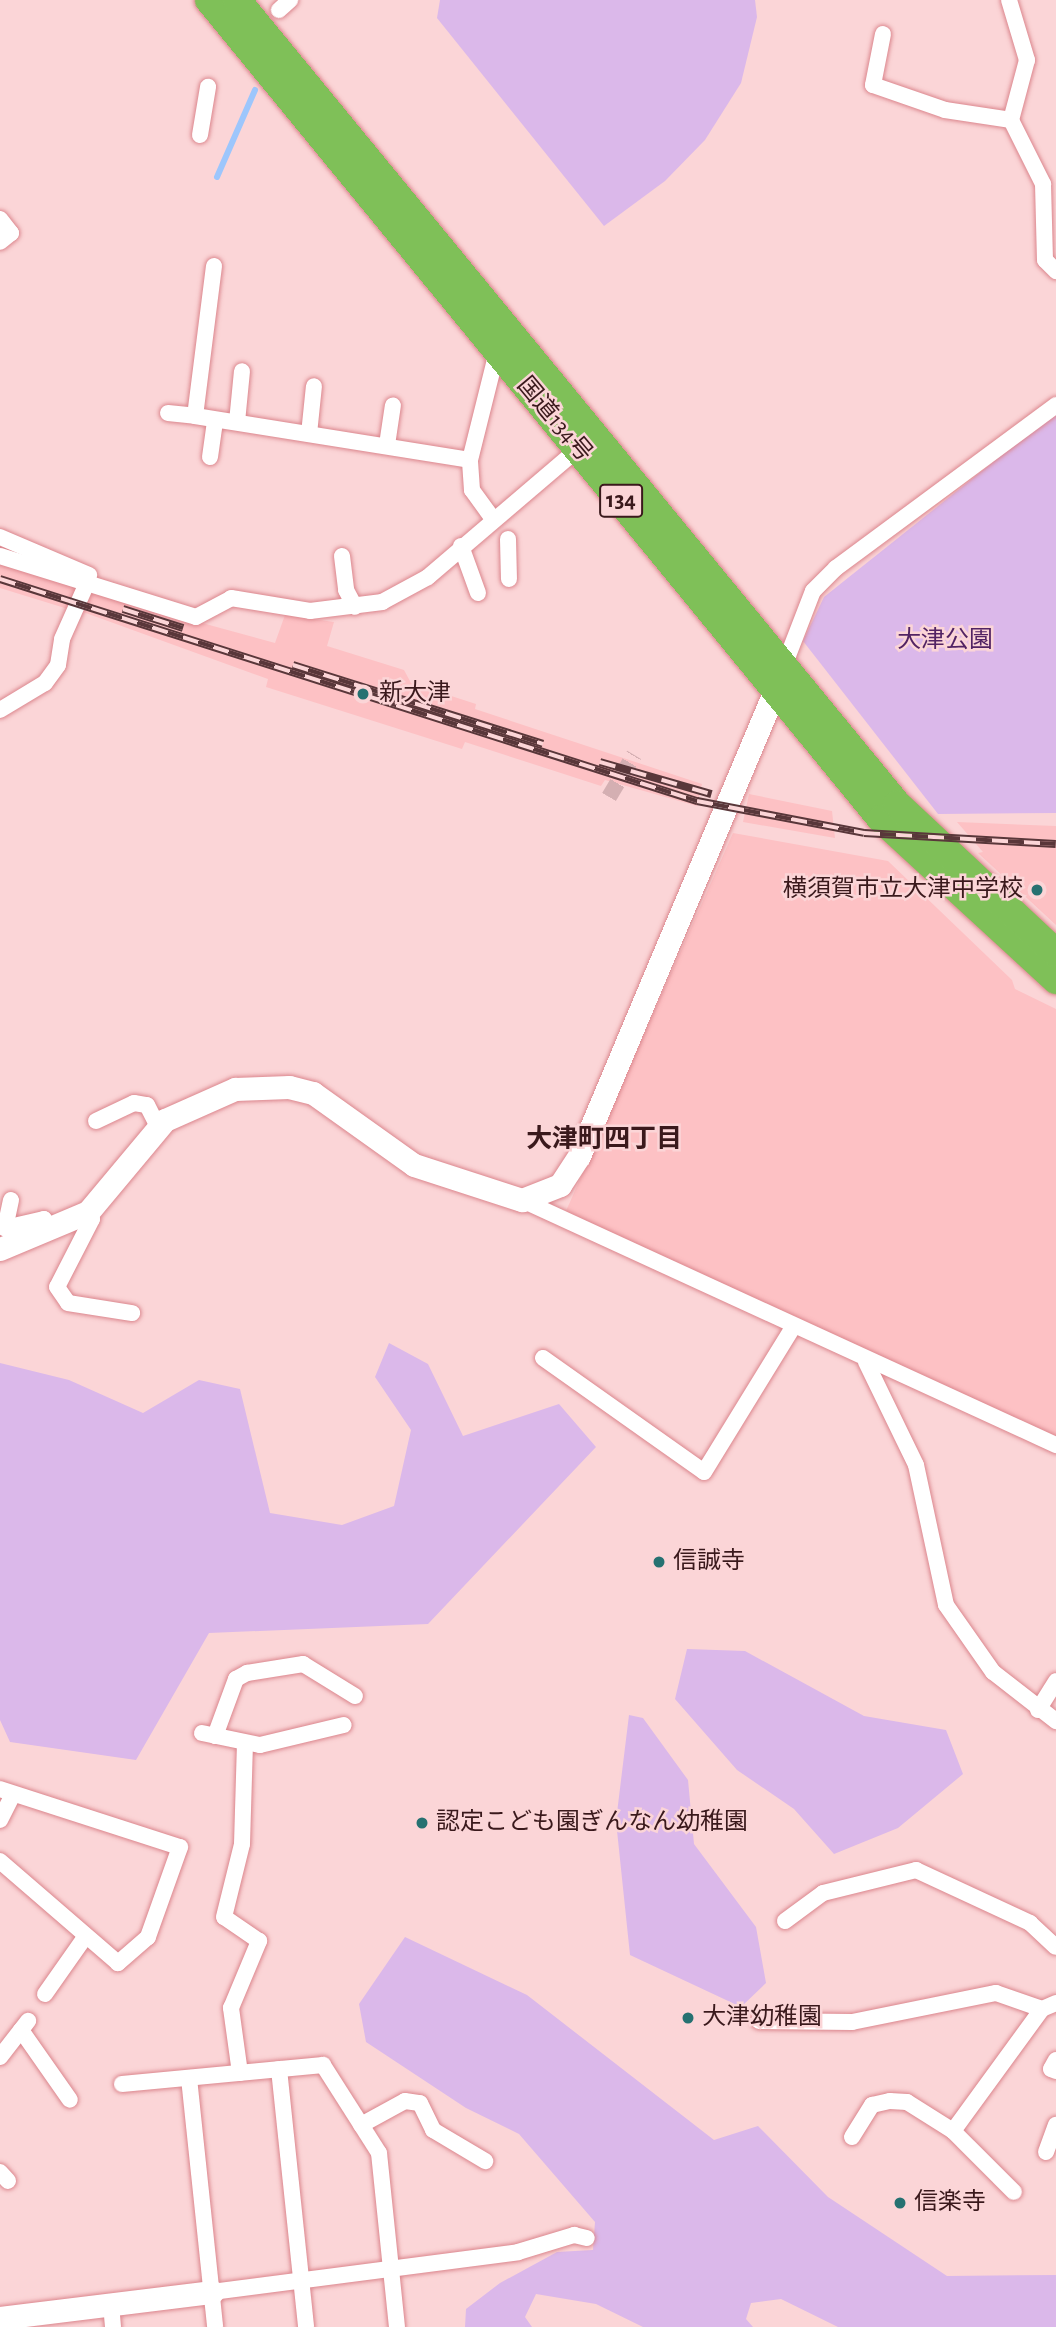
<!DOCTYPE html>
<meta charset="utf-8">
<style>
body{margin:0}
#map{position:relative;width:1056px;height:2327px;overflow:hidden;background:#fbd5d7;font-family:"Alegreya Sans","Noto Sans JP",sans-serif}
div>[style]{position:absolute}
[style*='--x']{left:calc(var(--x)*1px);top:calc(var(--y)*1px);width:calc(var(--w)*1px);rotate:calc(var(--a)*1deg)}
.built>*{inset:0;background:#fdc1c4;transform-origin:0 0}
.green>*{inset:0;background:#dbb8ea}
.stream>*{height:6px;margin:-3px;padding:0 3px;transform-origin:3px;border-radius:3px;background:#9dc6fc}
.street-tunnel>*{height:16px;margin-top:-8px;transform-origin:0;background:repeating-linear-gradient(90deg,#d4afb2 0 16px,transparent 0 24px)}
.roads{filter:drop-shadow(0 0 2px #db868d) drop-shadow(0 0 2px #db868d)}
.street>*{height:16px;margin:-8px;padding:0 8px;transform-origin:8px;border-radius:8px;background:#fff}
.secondary>*{height:23px;margin:-11.5px;padding:0 11.5px;transform-origin:11.5px;border-radius:11.5px;background:#fff}
.highway>*{height:28px;margin:-14px;padding:0 14px;transform-origin:14px;border-radius:14px;background:#7fc058}
.rail>*{height:8px;margin-top:-4px;transform-origin:0;background:repeating-linear-gradient(90deg,#fbd5d7 0 16px,#59373a 0 32px);box-sizing:border-box;border-block:2px solid #59373a}
.dots>*{width:19px;height:19px;translate:-50% -50%;box-sizing:border-box;border:4px solid #fbd5d7;border-radius:50%}
span{translate:-50% -50%;white-space:nowrap;text-align:center;line-height:1.15;-webkit-text-stroke:5px #fbd5d7;paint-order:stroke}
.shield-label span{padding:2px 5px;background:#fbd5d7;border:2px solid;border-radius:5px;-webkit-text-stroke-width:0}
.shield-label{font-size:23px;color:#3a191c;font-weight:700}
.street-label{font-size:24px;color:#3a191c}
.park-label{font-size:24px;color:#522364}
.poi-label{font-size:24px;color:#3a191c}
.left{translate:0 -50%;text-align:left}
.right{translate:-100% -50%;text-align:right}
.neighbourhood-label{font-size:26px;color:#3a191c;font-weight:700}
</style>
<div id="map">
<div class="built">
<div style="left:0;top:563px;width:82px;height:24px;rotate:17deg"></div>
<div style="clip-path:polygon(92px 593px,275px 643px,285px 615px,334px 622px,327px 646px,404px 670px,411px 683px,476px 704px,475px 709px,702px 784px,697px 806px,605px 780px,601px 786px,465px 742px,462px 749px,266px 687px,268px 679px,83px 612px)"></div>
<div style="clip-path:polygon(749px 794px,832px 811px,835px 838px,743px 822px)"></div>
<div style="clip-path:polygon(957px 822px,1056px 826px,1056px 925px,978px 853px,983px 852px)"></div>
<div style="clip-path:polygon(733px 833px,888px 861px,1012px 980px,1015px 989px,1056px 1009px,1056px 1436px,572px 1225px,566px 1211px)"></div>
</div>
<div class="green">
<div style="clip-path:polygon(440px 0,755px 0,757px 17px,741px 83px,705px 140px,665px 181px,604px 226px,437px 18px)"></div>
<div style="clip-path:polygon(1056px 412px,1056px 813px,938px 814px,803px 641px,824px 597px)"></div>
<div style="clip-path:polygon(389px 1343px,428px 1364px,463px 1436px,559px 1404px,596px 1447px,428px 1624px,209px 1633px,136px 1760px,10px 1742px,0 1720px,0 1363px,69px 1380px,143px 1413px,199px 1380px,240px 1389px,270px 1513px,342px 1525px,394px 1506px,411px 1430px,375px 1377px)"></div>
<div style="clip-path:polygon(687px 1649px,745px 1651px,864px 1716px,946px 1730px,963px 1774px,898px 1828px,834px 1854px,794px 1809px,737px 1770px,675px 1699px)"></div>
<div style="clip-path:polygon(629px 1715px,643px 1718px,688px 1780px,694px 1844px,756px 1927px,766px 1983px,741px 2007px,630px 1955px,616px 1821px)"></div>
<div style="clip-path:polygon(405px 1937px,527px 1995px,714px 2140px,758px 2126px,828px 2197px,947px 2276px,1056px 2275px,1056px 2327px,838px 2327px,781px 2299px,751px 2303px,746px 2319px,753px 2327px,643px 2327px,596px 2304px,536px 2294px,525px 2317px,532px 2327px,465px 2327px,466px 2309px,500px 2283px,557px 2252px,593px 2250px,595px 2222px,519px 2134px,466px 2108px,366px 2042px,359px 2004px)"></div>
</div>
<div class="stream">
<div style="--x:217;--y:177;--w:95;--a:-66.4"></div>
</div>
<div class="street-tunnel">
<div style="--x:609;--y:797;--w:49;--a:-59.2"></div>
</div>
<div class="roads">
<div class="street">
<div style="--x:1009;--y:0;--w:63;--a:73.3"></div>
<div style="--x:1027;--y:60;--w:62;--a:104.9"></div>
<div style="--x:1011;--y:120;--w:72;--a:63.4"></div>
<div style="--x:1043;--y:184;--w:76;--a:88.5"></div>
<div style="--x:1045;--y:260;--w:16;--a:45"></div>
<div style="--x:279;--y:10;--w:15;--a:-42"></div>
<div style="--x:883;--y:34;--w:52;--a:101.1"></div>
<div style="--x:873;--y:85;--w:76;--a:19.1"></div>
<div style="--x:945;--y:110;--w:67;--a:8.6"></div>
<div style="--x:200;--y:135;--w:49;--a:-80.5"></div>
<div style="--x:0;--y:219;--w:18;--a:52"></div>
<div style="--x:11;--y:233;--w:14;--a:141"></div>
<div style="--x:214;--y:266;--w:151;--a:97.2"></div>
<div style="--x:195;--y:416;--w:278;--a:9.1"></div>
<div style="--x:168;--y:413;--w:27;--a:6"></div>
<div style="--x:237;--y:422;--w:51;--a:-84.4"></div>
<div style="--x:309;--y:434;--w:48;--a:-84.1"></div>
<div style="--x:387;--y:445;--w:40;--a:-81.5"></div>
<div style="--x:210;--y:457;--w:37;--a:-82"></div>
<div style="--x:493;--y:519;--w:36;--a:-126"></div>
<div style="--x:472;--y:490;--w:30;--a:-94"></div>
<div style="--x:470;--y:460;--w:111;--a:-76"></div>
<div style="--x:0;--y:537;--w:97;--a:23.1"></div>
<div style="--x:508;--y:539;--w:40;--a:88.6"></div>
<div style="--x:461;--y:546;--w:50;--a:70.1"></div>
<div style="--x:0;--y:556;--w:205;--a:17.3"></div>
<div style="--x:196;--y:617;--w:40;--a:-28"></div>
<div style="--x:231;--y:598;--w:80;--a:9.3"></div>
<div style="--x:310;--y:611;--w:73;--a:-7.1"></div>
<div style="--x:382;--y:602;--w:52;--a:-28.5"></div>
<div style="--x:428;--y:577;--w:199;--a:-40.5"></div>
<div style="--x:342;--y:556;--w:34;--a:83"></div>
<div style="--x:346;--y:590;--w:19;--a:62"></div>
<div style="--x:784;--y:666;--w:80;--a:-68.9"></div>
<div style="--x:813;--y:591;--w:33;--a:-45"></div>
<div style="--x:836;--y:568;--w:274;--a:-36.5"></div>
<div style="--x:0;--y:710;--w:52;--a:-31"></div>
<div style="--x:45;--y:683;--w:22;--a:-54"></div>
<div style="--x:58;--y:665;--w:26;--a:-81"></div>
<div style="--x:62;--y:639;--w:61;--a:-65.9"></div>
<div style="--x:96;--y:1121;--w:42;--a:-25.3"></div>
<div style="--x:134;--y:1103;--w:13;--a:9"></div>
<div style="--x:147;--y:1105;--w:27;--a:63"></div>
<div style="--x:11;--y:1200;--w:29;--a:102"></div>
<div style="--x:5;--y:1228;--w:40;--a:-13"></div>
<div style="--x:44;--y:1219;--w:10;--a:61"></div>
<div style="--x:522;--y:1200;--w:588;--a:24.65"></div>
<div style="--x:88;--y:1212;--w:8;--a:60"></div>
<div style="--x:92;--y:1219;--w:76;--a:117.2"></div>
<div style="--x:57;--y:1287;--w:19;--a:55"></div>
<div style="--x:68;--y:1303;--w:65;--a:8.9"></div>
<div style="--x:543;--y:1358;--w:197;--a:35.3"></div>
<div style="--x:704;--y:1472;--w:168;--a:-58.4"></div>
<div style="--x:866;--y:1362;--w:114;--a:64.1"></div>
<div style="--x:916;--y:1465;--w:143;--a:77.9"></div>
<div style="--x:946;--y:1605;--w:82;--a:55"></div>
<div style="--x:993;--y:1672;--w:80;--a:37.9"></div>
<div style="--x:1038;--y:1710;--w:34;--a:-58"></div>
<div style="--x:202;--y:1733;--w:59;--a:11.7"></div>
<div style="--x:260;--y:1745;--w:86;--a:-13.4"></div>
<div style="--x:215;--y:1736;--w:61;--a:-69.8"></div>
<div style="--x:236;--y:1679;--w:13;--a:-29"></div>
<div style="--x:247;--y:1673;--w:57;--a:-9.1"></div>
<div style="--x:303;--y:1664;--w:61;--a:31.6"></div>
<div style="--x:0;--y:1789;--w:189;--a:17.9"></div>
<div style="--x:180;--y:1847;--w:96;--a:109.6"></div>
<div style="--x:148;--y:1937;--w:40;--a:139"></div>
<div style="--x:118;--y:1963;--w:156;--a:-139.2"></div>
<div style="--x:0;--y:1820;--w:25;--a:-63"></div>
<div style="--x:785;--y:1921;--w:47;--a:-36.4"></div>
<div style="--x:823;--y:1893;--w:96;--a:-13.9"></div>
<div style="--x:916;--y:1870;--w:126;--a:24.9"></div>
<div style="--x:1030;--y:1923;--w:35;--a:43"></div>
<div style="--x:45;--y:1994;--w:70;--a:-54.9"></div>
<div style="--x:759;--y:2021;--w:93;--a:0.6"></div>
<div style="--x:852;--y:2022;--w:147;--a:-11.4"></div>
<div style="--x:996;--y:1993;--w:49;--a:19.2"></div>
<div style="--x:1042;--y:2009;--w:15;--a:-23"></div>
<div style="--x:21;--y:2030;--w:85;--a:55"></div>
<div style="--x:0;--y:2057;--w:46;--a:-52.1"></div>
<div style="--x:1056;--y:2060;--w:10;--a:119"></div>
<div style="--x:1051;--y:2069;--w:5;--a:22"></div>
<div style="--x:279;--y:2069;--w:259;--a:84"></div>
<div style="--x:240;--y:2073;--w:66;--a:-97.9"></div>
<div style="--x:231;--y:2008;--w:73;--a:-67.3"></div>
<div style="--x:259;--y:1941;--w:42;--a:-145.6"></div>
<div style="--x:224;--y:1917;--w:75;--a:-76.1"></div>
<div style="--x:242;--y:1844;--w:101;--a:-88.3"></div>
<div style="--x:189;--y:2078;--w:250;--a:84"></div>
<div style="--x:122;--y:2084;--w:202;--a:-5.4"></div>
<div style="--x:323;--y:2065;--w:104;--a:57.5"></div>
<div style="--x:379;--y:2153;--w:175;--a:84.1"></div>
<div style="--x:361;--y:2125;--w:50;--a:-28.6"></div>
<div style="--x:405;--y:2101;--w:15;--a:8"></div>
<div style="--x:420;--y:2103;--w:30;--a:64"></div>
<div style="--x:433;--y:2130;--w:61;--a:30.8"></div>
<div style="--x:953;--y:2131;--w:86;--a:45"></div>
<div style="--x:852;--y:2137;--w:38;--a:-58"></div>
<div style="--x:872;--y:2105;--w:18;--a:-13"></div>
<div style="--x:890;--y:2101;--w:17;--a:3"></div>
<div style="--x:907;--y:2102;--w:54;--a:32.2"></div>
<div style="--x:953;--y:2131;--w:151;--a:-53.9"></div>
<div style="--x:1046;--y:2152;--w:29;--a:-70"></div>
<div style="--x:0;--y:2172;--w:12;--a:48"></div>
<div style="--x:212;--y:2292;--w:309;--a:-7.4"></div>
<div style="--x:518;--y:2252;--w:59;--a:-16.9"></div>
<div style="--x:574;--y:2235;--w:13;--a:13"></div>
<div style="--x:111;--y:2304;--w:23;--a:85"></div>
</div>
<div class="secondary">
<div style="--x:0;--y:1249;--w:95;--a:-22.8"></div>
<div style="--x:88;--y:1212;--w:120;--a:-50.1"></div>
<div style="--x:165;--y:1120;--w:77;--a:-23.9"></div>
<div style="--x:235;--y:1089;--w:54;--a:-2.1"></div>
<div style="--x:289;--y:1087;--w:25;--a:14"></div>
<div style="--x:313;--y:1093;--w:124;--a:35.5"></div>
<div style="--x:414;--y:1165;--w:114;--a:18"></div>
<div style="--x:522;--y:1200;--w:41;--a:-21.5"></div>
<div style="--x:560;--y:1185;--w:35;--a:-57"></div>
<div style="--x:579;--y:1156;--w:521;--a:-67.18"></div>
<div style="--x:0;--y:2318;--w:214;--a:-7"></div>
</div>
<div class="highway">
<div style="--x:209;--y:0;--w:1059;--a:50.63"></div>
<div style="--x:881;--y:819;--w:238;--a:42.6"></div>
<div style="--x:237;--y:0;--w:1040;--a:50.62"></div>
<div style="--x:897;--y:804;--w:218;--a:43.1"></div>
</div>
</div>
<div class="rail">
<div style="--x:0;--y:579;--w:732;--a:17.67"></div>
<div style="--x:697;--y:801;--w:170;--a:10.8"></div>
<div style="--x:864;--y:833;--w:192;--a:3.3"></div>
<div style="--x:123;--y:609;--w:63;--a:17.6"></div>
<div style="--x:293;--y:665;--w:262;--a:17.5"></div>
<div style="--x:600;--y:762;--w:116;--a:16.1"></div>
</div>
<div class="dots">
<div style="left:363px;top:694px;background:#267171"></div>
<div style="left:1037px;top:890px;background:#267171"></div>
<div style="left:659px;top:1562px;background:#267171"></div>
<div style="left:422px;top:1823px;background:#267171"></div>
<div style="left:688px;top:2018px;background:#267171"></div>
<div style="left:900px;top:2203px;background:#267171"></div>
</div>
<div class="shield-label">
<span style="left:621px;top:501px">134</span>
</div>
<div class="street-label">
<span style="left:554px;top:420px;rotate:50deg">国道134号</span>
</div>
<div class="park-label">
<span style="left:945px;top:641px">大津公園</span>
</div>
<div class="poi-label">
<span class="left" style="left:379px;top:694px">新大津</span>
<span class="right" style="left:1023px;top:890px">横須賀市立大津中学校</span>
<span class="left" style="left:673px;top:1562px">信誠寺</span>
<span class="left" style="left:436px;top:1823px">認定こども園ぎんなん幼稚園</span>
<span class="left" style="left:702px;top:2018px">大津幼稚園</span>
<span class="left" style="left:914px;top:2203px">信楽寺</span>
</div>
<div class="neighbourhood-label">
<span style="left:604px;top:1140px">大津町四丁目</span>
</div>
</div>
